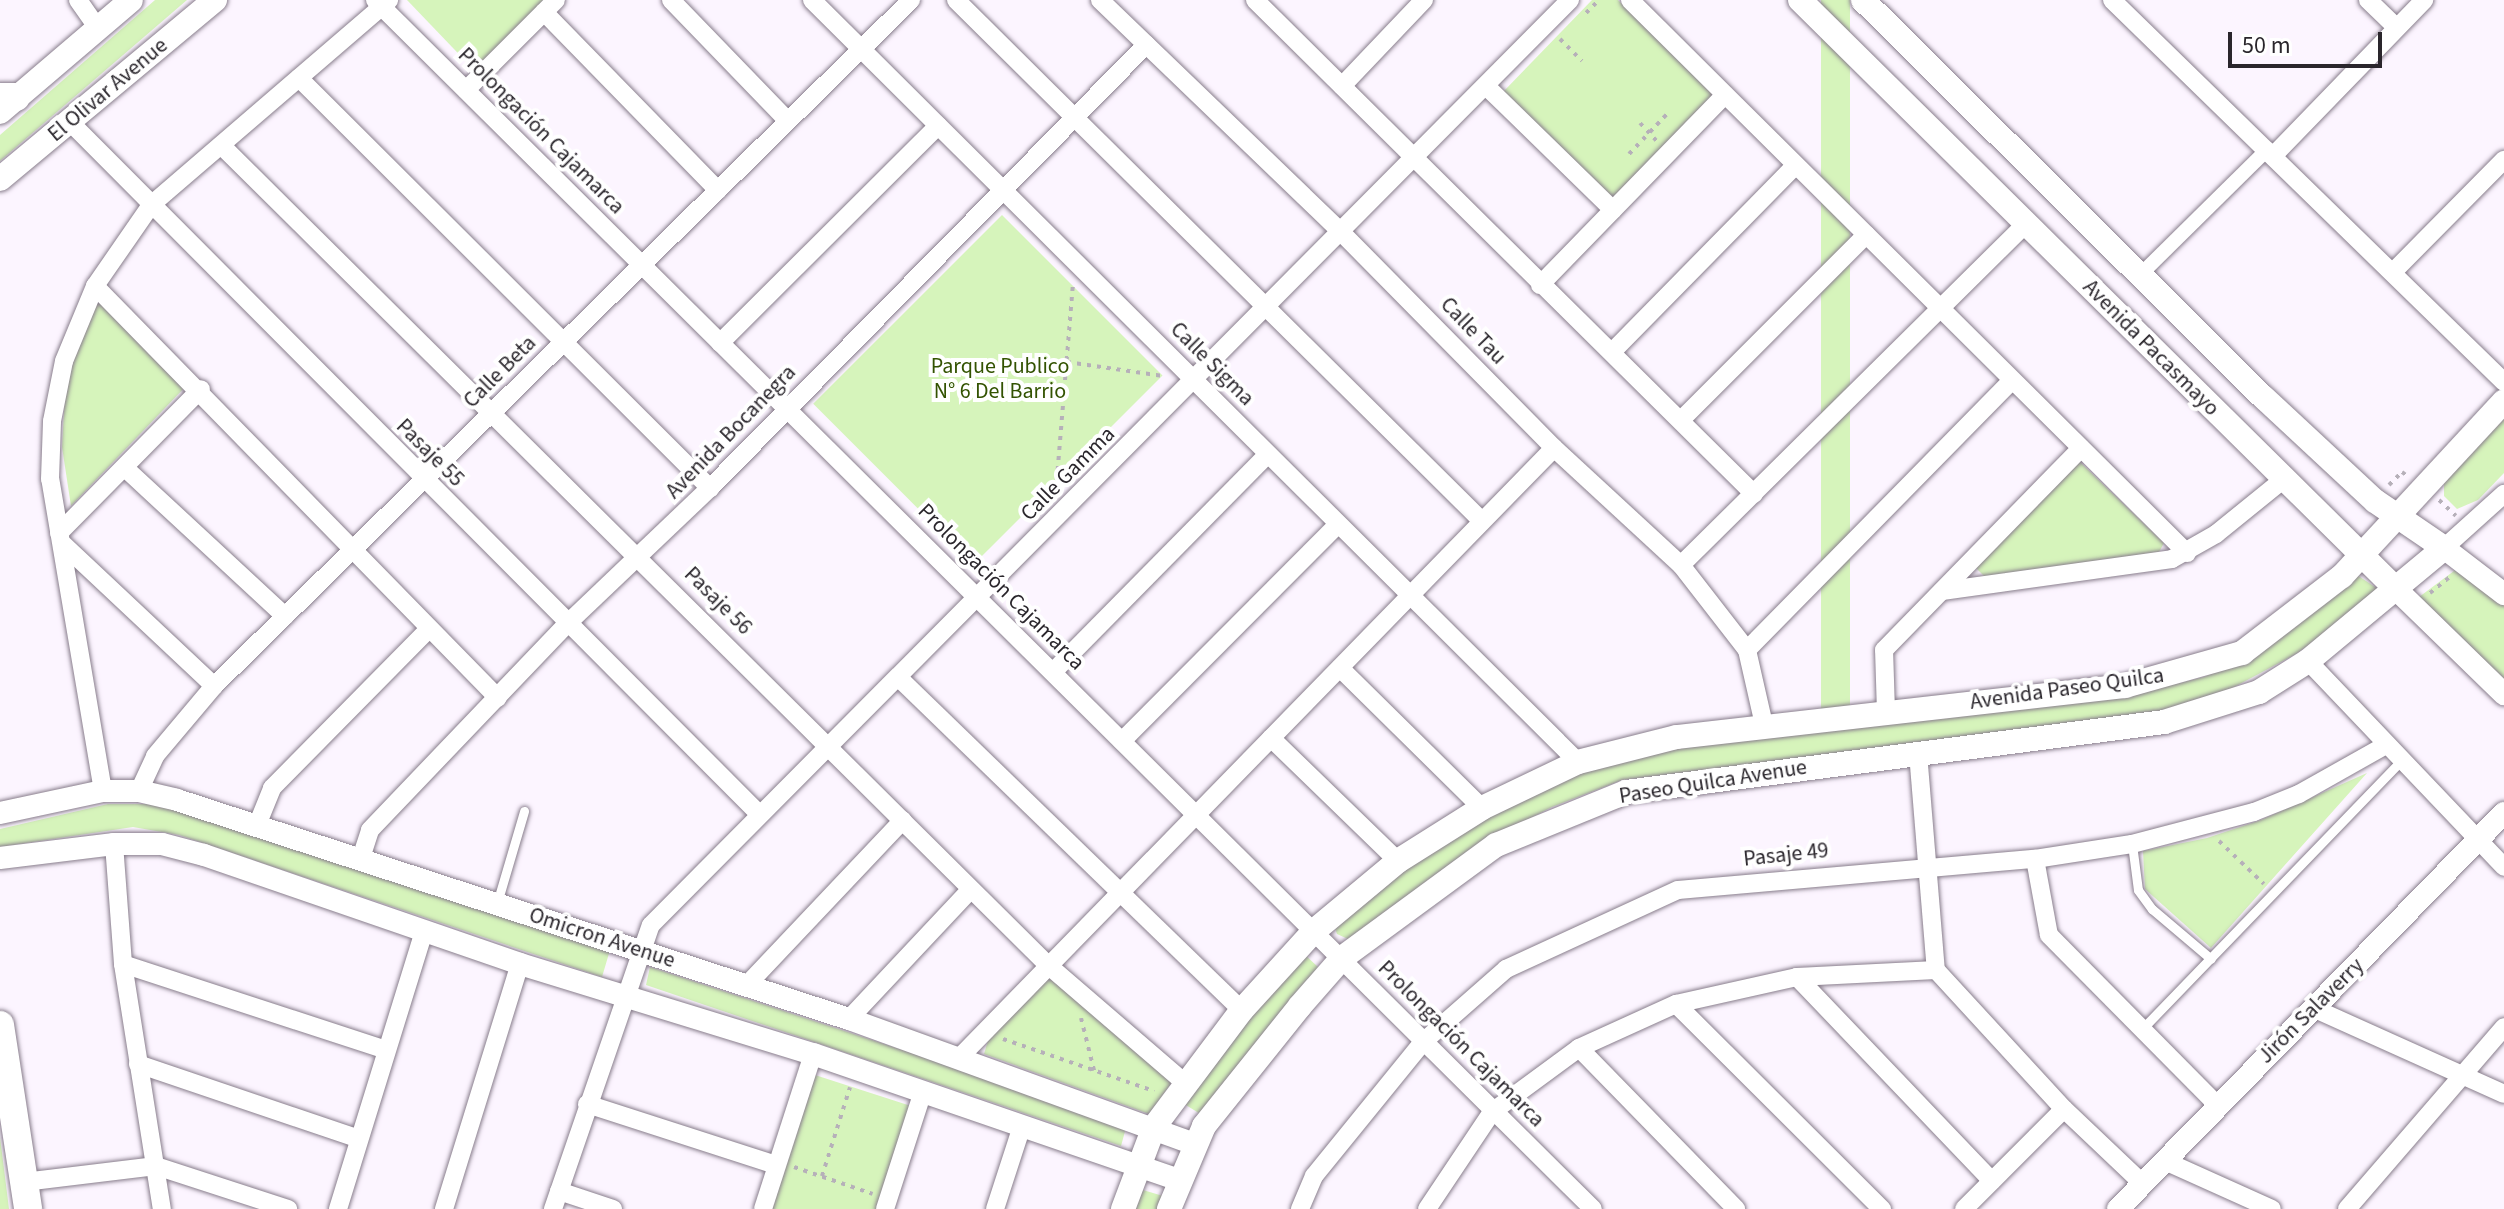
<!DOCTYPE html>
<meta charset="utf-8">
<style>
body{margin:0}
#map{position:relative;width:2504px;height:1209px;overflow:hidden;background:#fcf5ff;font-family:"Source Sans 3",sans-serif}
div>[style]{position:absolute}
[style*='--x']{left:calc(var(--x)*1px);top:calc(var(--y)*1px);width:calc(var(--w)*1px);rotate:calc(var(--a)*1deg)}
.green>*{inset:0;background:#d6f4bb;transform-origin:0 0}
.path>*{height:4px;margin-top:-2px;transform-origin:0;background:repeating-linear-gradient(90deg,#b6b0b9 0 4px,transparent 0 10px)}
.roads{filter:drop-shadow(0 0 2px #887d8c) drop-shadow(0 0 2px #887d8c)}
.service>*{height:9px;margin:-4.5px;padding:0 4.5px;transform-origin:4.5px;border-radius:4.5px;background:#fff}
.pedestrian>*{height:14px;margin:-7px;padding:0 7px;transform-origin:7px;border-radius:7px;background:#fff}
.minor>*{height:18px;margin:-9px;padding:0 9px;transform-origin:9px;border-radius:9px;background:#fff}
.tertiary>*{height:22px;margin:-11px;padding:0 11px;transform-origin:11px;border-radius:11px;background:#fff}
.secondary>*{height:24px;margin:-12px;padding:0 12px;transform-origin:12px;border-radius:12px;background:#fff}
.primary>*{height:28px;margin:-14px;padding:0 14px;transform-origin:14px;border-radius:14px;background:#fff}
span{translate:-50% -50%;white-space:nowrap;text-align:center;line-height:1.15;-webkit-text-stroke:8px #fff;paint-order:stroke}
.street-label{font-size:22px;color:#2a262c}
.park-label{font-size:22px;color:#335302}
.scale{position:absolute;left:2228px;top:32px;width:154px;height:36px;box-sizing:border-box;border:4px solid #2a262c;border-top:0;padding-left:10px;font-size:24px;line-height:28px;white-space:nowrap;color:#2a262c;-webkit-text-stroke:6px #fff;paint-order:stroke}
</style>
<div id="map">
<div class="green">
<div style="clip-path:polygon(155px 0,187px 0,0 161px,0 135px)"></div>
<div style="clip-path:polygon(407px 0,546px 0,476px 72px)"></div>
<div style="clip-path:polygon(1592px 0,1618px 0,1717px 97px,1614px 205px,1502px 93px)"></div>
<div style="left:1821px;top:0;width:29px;height:738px"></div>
<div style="left:1002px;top:215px;width:227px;height:267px;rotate:45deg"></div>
<div style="clip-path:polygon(101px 296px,189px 383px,71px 506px,62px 447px,65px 393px,81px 333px)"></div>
<div style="clip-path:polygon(2504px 419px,2504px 473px,2478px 500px,2457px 509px,2444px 496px,2444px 480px)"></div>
<div style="clip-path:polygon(2079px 461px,2164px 543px,2159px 552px,1985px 577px,1975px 567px)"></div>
<div style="clip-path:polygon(2462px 565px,2504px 605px,2504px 683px,2419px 597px)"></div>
<div style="clip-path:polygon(2357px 575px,2378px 589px,2362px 607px,2296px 654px,2223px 693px,2154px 715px,1622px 780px,1552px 807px,1486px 841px,1348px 939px,1337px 934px,1334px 925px,1416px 859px,1529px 790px,1605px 764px,1675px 749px,2134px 694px,2204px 677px,2266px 648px)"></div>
<div style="clip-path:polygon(2367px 773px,2211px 948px,2145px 889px,2143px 851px,2207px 838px,2261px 820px)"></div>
<div style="clip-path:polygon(108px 804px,160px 804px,610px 950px,602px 977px,179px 835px,133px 827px,0 847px,0 829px)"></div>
<div style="clip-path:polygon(1303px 953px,1318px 967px,1202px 1115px,1181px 1102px)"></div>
<div style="clip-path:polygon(650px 967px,1127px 1124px,1121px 1146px,646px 985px)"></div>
<div style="clip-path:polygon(1053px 971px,1175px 1078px,1149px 1114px,984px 1054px,989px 1037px)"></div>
<div style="clip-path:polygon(815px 1075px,911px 1106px,878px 1209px,772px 1209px)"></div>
<div style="clip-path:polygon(0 1137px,9px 1209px,0 1209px)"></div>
<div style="clip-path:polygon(1143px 1190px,1163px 1196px,1159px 1209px,1136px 1209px)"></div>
</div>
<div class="path">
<div style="--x:1586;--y:13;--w:18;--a:-45"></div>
<div style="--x:1560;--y:39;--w:31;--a:45"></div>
<div style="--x:1640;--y:123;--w:25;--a:47"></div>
<div style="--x:1629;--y:154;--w:57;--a:-46.4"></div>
<div style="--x:1067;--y:362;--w:97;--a:8.3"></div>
<div style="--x:2389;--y:485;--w:18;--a:-45"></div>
<div style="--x:2402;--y:472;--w:5;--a:37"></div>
<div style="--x:1056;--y:490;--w:208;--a:-85.3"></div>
<div style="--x:2439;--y:500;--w:23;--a:43"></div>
<div style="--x:2430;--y:593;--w:27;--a:-39"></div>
<div style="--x:2219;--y:841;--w:62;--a:43.7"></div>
<div style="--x:1081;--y:1018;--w:54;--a:76"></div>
<div style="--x:1003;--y:1039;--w:160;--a:19"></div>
<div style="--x:794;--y:1167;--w:83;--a:18.9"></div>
<div style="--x:822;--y:1176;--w:93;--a:-72.5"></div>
</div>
<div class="roads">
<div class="service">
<div style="--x:2132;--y:844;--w:46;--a:82.6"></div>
<div style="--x:2138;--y:890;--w:24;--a:54"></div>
<div style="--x:2152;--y:909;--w:77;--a:40.3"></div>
<div style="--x:497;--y:903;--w:96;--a:-73.6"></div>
<div style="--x:2142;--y:1029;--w:373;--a:-46"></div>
</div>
<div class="pedestrian">
<div style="--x:2139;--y:276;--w:181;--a:-44.6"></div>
</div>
<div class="minor">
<div style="--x:78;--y:0;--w:35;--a:55"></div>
<div style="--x:375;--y:0;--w:1716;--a:44.79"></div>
<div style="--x:671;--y:0;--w:168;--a:46"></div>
<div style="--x:812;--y:0;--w:1080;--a:44.85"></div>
<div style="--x:956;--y:0;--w:740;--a:44.73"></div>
<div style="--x:1100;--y:0;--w:336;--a:43.9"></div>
<div style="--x:1342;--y:233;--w:302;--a:45.4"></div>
<div style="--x:1554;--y:448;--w:173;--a:42.7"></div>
<div style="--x:1681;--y:565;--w:108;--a:52.2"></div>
<div style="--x:1747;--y:650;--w:77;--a:77.2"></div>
<div style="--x:1255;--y:0;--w:702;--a:44.71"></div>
<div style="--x:1630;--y:0;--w:785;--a:44.79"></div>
<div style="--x:2112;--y:0;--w:547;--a:44.26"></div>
<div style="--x:2368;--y:0;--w:40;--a:44"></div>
<div style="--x:544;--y:12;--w:249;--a:45.7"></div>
<div style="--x:299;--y:78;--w:581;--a:44.93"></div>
<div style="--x:1342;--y:86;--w:119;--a:-46.4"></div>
<div style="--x:1487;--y:87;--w:176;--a:44.3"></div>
<div style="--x:466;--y:90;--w:127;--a:-45"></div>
<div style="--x:71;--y:123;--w:974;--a:45.12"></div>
<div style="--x:222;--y:146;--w:1165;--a:44.76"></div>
<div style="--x:1049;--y:966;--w:179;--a:40.7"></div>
<div style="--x:2274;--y:155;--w:216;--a:-45.9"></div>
<div style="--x:2393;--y:272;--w:158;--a:-45.3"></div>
<div style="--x:1540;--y:285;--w:265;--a:-45.8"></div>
<div style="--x:95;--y:286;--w:576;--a:45.63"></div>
<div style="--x:720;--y:343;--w:308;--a:-44.9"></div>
<div style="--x:1612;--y:352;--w:262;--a:-45.5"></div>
<div style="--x:1681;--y:420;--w:262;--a:-45"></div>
<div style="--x:125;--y:468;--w:218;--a:42.8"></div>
<div style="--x:59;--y:533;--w:202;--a:-45.4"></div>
<div style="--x:64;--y:545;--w:206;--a:43.2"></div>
<div style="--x:2444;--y:548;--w:81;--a:-42"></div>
<div style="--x:1681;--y:565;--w:486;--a:-44.7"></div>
<div style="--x:1942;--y:591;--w:232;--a:-7.9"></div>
<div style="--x:2172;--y:559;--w:51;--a:-29.6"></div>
<div style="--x:2216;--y:534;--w:87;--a:-39"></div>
<div style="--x:1747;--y:650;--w:378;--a:-45.5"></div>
<div style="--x:2308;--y:661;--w:284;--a:46.4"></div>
<div style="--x:1340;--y:668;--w:199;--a:44.6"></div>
<div style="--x:1053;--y:672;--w:306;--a:-45.4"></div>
<div style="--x:899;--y:678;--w:477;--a:44.1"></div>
<div style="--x:1886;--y:712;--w:62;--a:-91.8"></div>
<div style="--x:1884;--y:650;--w:282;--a:-45.7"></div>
<div style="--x:1271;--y:738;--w:177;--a:44.1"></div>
<div style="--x:1122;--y:741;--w:306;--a:-45.1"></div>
<div style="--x:1918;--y:753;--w:218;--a:85.3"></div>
<div style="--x:1936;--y:970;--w:189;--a:47.4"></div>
<div style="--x:2064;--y:1109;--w:109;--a:43.5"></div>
<div style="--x:103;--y:791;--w:316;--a:-99.6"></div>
<div style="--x:50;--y:479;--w:58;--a:-88"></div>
<div style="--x:52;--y:421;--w:61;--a:-78.7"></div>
<div style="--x:64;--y:361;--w:81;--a:-67.5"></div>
<div style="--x:95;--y:286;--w:98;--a:-55.3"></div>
<div style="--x:151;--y:205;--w:314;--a:-40.7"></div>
<div style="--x:139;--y:791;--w:38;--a:-65"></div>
<div style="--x:155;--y:756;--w:92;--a:-49.9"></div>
<div style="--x:214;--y:686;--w:978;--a:-44.54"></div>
<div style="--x:258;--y:823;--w:38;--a:-68"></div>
<div style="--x:272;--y:788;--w:223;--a:-45.4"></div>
<div style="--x:114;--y:844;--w:120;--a:85.7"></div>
<div style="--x:123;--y:964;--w:248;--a:81"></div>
<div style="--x:361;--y:858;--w:29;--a:-72"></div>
<div style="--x:370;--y:830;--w:286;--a:-46.3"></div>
<div style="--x:568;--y:623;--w:196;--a:-43.6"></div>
<div style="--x:710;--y:488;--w:622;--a:-45.46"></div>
<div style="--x:2035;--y:859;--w:77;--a:79.6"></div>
<div style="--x:2049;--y:935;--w:240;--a:45.3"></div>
<div style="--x:123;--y:964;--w:277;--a:18.1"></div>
<div style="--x:1797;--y:977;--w:282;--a:46.3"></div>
<div style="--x:746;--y:986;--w:228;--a:-46.6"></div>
<div style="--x:1676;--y:1004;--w:291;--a:44.9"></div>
<div style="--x:2313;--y:1008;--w:209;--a:24.2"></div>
<div style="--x:849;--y:1019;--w:178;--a:-46.8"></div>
<div style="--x:1579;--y:1048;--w:225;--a:45.7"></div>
<div style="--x:959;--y:1058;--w:852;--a:-45.71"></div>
<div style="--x:138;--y:1064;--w:233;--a:18.7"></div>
<div style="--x:587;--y:1104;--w:199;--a:17.9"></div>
<div style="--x:2165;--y:1161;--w:117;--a:24.2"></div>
<div style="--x:24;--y:1182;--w:133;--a:-6.9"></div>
<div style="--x:156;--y:1166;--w:139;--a:18"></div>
<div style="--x:559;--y:1191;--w:57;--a:18.4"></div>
<div style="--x:338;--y:1209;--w:290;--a:-72.8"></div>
<div style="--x:444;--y:1209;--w:257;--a:-72.8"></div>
<div style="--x:553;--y:1209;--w:300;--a:-71"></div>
<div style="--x:651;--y:925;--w:1304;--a:-45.19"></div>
<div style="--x:763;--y:1209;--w:163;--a:-72.1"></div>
<div style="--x:885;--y:1209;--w:124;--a:-72.1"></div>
<div style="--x:995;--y:1209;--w:87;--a:-72"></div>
<div style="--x:1300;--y:1209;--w:36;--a:-67"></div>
<div style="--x:1314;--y:1176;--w:173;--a:-50.9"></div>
<div style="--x:1423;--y:1042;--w:111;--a:-41.3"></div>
<div style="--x:1506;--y:969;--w:189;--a:-24.7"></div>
<div style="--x:1678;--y:890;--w:358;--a:-5"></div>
<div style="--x:2035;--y:859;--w:98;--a:-8.8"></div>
<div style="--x:2132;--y:844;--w:126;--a:-14.7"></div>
<div style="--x:2254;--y:812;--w:48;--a:-21.8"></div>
<div style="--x:2299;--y:794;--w:100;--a:-29.4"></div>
<div style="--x:1427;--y:1209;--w:117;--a:-56.2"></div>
<div style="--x:1492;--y:1112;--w:108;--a:-36.3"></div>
<div style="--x:1579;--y:1048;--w:107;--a:-24.4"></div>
<div style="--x:1676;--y:1004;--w:124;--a:-12.6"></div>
<div style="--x:1797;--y:977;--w:139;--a:-2.9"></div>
<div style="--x:1964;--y:1209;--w:141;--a:-45"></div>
<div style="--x:2347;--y:1209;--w:240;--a:-49.2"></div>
</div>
<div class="tertiary">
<div style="--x:2444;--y:548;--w:76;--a:37.5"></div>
<div style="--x:2396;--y:589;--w:151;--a:44.2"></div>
<div style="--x:0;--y:813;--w:105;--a:-12.1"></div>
<div style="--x:103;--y:791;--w:36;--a:0"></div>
<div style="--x:139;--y:791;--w:39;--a:13"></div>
<div style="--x:177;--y:800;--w:707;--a:18.05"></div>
<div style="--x:849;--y:1019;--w:367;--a:19.9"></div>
<div style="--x:0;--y:858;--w:115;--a:-7"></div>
<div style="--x:114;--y:844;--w:48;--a:0"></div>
<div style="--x:162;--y:844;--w:43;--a:14.7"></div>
<div style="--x:204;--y:855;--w:334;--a:19"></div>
<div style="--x:520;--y:964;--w:307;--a:17.1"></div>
<div style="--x:813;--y:1054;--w:386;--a:19"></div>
<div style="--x:2118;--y:1209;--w:553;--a:-45.73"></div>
</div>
<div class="secondary">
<div style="--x:1800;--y:0;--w:838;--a:44.66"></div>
<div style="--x:0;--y:112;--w:172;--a:-40.5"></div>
<div style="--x:0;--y:179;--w:280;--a:-39.8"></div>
<div style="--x:1123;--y:1209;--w:88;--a:-69.3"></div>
<div style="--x:1154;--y:1127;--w:146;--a:-53.1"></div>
<div style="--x:1242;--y:1010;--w:107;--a:-47.7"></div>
<div style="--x:1314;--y:931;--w:109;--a:-39.8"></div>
<div style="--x:1398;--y:861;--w:99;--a:-32.2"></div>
<div style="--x:1482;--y:808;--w:106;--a:-25.6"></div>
<div style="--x:1578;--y:762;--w:102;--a:-14.2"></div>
<div style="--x:1677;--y:737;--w:451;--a:-6.5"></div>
<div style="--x:2125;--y:686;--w:122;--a:-15.8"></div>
<div style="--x:2242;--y:653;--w:126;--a:-37.6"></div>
<div style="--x:2342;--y:576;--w:238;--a:-47.2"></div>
<div style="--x:1169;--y:1209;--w:90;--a:-67.1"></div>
<div style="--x:1204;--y:1126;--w:154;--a:-51.3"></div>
<div style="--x:1300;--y:1006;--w:64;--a:-48.8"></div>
<div style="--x:1342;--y:958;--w:191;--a:-36.3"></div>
<div style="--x:1496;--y:845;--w:140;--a:-22.2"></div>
<div style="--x:1626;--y:792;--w:543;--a:-7.41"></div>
<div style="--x:2164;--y:722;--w:100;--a:-17.5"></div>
<div style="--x:2259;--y:692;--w:58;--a:-32.3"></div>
<div style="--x:2308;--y:661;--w:177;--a:-39.7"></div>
<div style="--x:2444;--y:548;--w:83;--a:-145.7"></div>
<div style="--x:2375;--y:501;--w:151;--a:-137.1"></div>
<div style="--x:2264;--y:398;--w:565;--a:-135.22"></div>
</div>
<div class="primary">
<div style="--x:0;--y:97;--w:16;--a:0"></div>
<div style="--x:0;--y:1025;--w:186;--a:81.3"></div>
</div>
</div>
<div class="street-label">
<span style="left:108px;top:90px;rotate:-40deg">El Olivar Avenue</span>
<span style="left:541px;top:131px;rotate:45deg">Prolongación Cajamarca</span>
<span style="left:1473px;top:331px;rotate:46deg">Calle Tau</span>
<span style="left:2151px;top:348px;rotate:45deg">Avenida Pacasmayo</span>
<span style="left:1212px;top:364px;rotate:45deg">Calle Sigma</span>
<span style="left:500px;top:372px;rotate:-45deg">Calle Beta</span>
<span style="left:731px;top:432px;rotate:-46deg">Avenida Bocanegra</span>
<span style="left:430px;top:453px;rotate:45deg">Pasaje 55</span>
<span style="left:1068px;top:474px;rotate:-45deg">Calle Gamma</span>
<span style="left:1001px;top:587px;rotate:45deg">Prolongación Cajamarca</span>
<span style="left:718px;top:601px;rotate:45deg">Pasaje 56</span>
<span style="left:2067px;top:689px;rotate:-8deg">Avenida Paseo Quilca</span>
<span style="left:1713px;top:782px;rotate:-9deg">Paseo Quilca Avenue</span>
<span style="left:1786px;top:855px;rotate:-6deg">Pasaje 49</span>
<span style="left:602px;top:938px;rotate:18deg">Omicron Avenue</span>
<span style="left:2311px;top:1011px;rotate:-45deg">Jirón Salaverry</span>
<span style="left:1461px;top:1044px;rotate:45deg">Prolongación Cajamarca</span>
</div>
<div class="park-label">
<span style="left:1000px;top:379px">Parque Publico<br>N° 6 Del Barrio</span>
</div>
<div class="scale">50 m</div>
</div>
